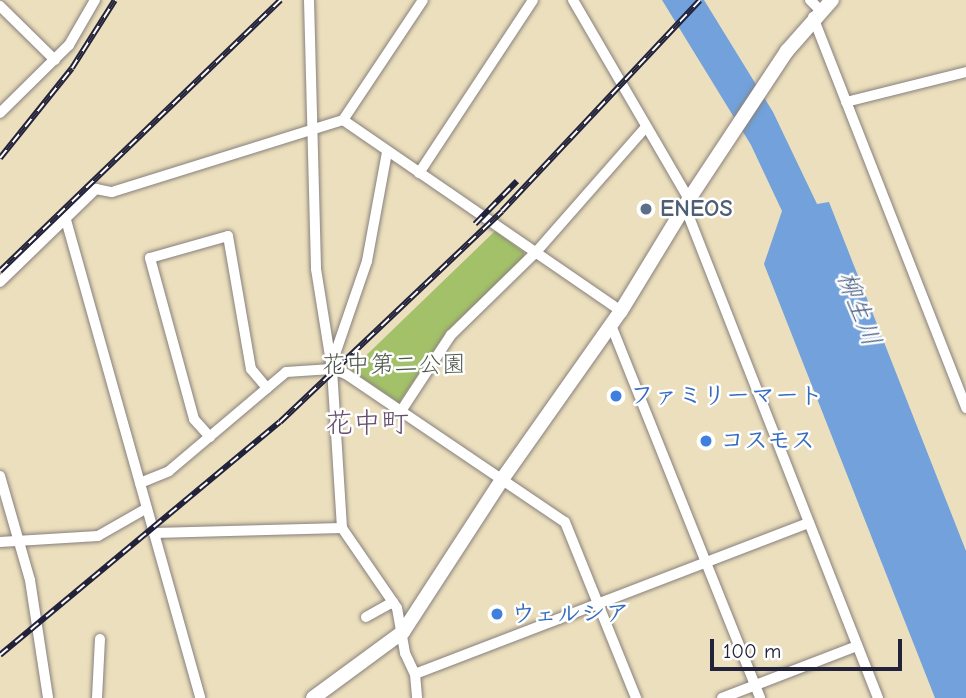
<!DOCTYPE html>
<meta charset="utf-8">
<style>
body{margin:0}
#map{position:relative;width:966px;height:698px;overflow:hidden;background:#ecdfbd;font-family:"Comic Neue","Klee One",sans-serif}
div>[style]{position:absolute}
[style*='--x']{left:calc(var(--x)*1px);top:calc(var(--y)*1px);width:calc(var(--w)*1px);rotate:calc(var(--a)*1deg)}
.green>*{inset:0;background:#a3c169}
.water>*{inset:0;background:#72a1db}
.roads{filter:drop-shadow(0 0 2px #87807c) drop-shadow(0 0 2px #87807c)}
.minor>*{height:10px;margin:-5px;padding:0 5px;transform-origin:5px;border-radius:5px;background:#fff}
.tertiary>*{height:14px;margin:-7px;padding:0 7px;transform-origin:7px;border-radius:7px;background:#fff}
.rail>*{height:6px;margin-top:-3px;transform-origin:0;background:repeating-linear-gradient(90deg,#fff 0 10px,#22223b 0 20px);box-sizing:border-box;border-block:2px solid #22223b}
.dots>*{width:19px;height:19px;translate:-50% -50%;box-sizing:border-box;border:4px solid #fff;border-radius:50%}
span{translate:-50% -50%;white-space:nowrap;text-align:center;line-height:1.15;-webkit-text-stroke:5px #fff;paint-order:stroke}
.service-label{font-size:24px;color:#4e5e75;font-weight:700}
.left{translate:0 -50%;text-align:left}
.park-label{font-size:24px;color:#4f5a4b}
.shop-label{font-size:24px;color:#366cbe;font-weight:700}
.water-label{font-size:26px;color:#465b83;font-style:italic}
.quarter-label{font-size:28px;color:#664e70}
.scale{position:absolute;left:710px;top:639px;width:192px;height:32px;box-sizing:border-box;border:4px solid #22223b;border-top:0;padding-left:9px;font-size:21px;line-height:24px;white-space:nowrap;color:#22223b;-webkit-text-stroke:5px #fff;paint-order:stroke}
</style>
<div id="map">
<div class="green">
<div style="clip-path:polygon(495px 231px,524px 252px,524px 258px,447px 331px,399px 403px,351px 370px)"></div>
</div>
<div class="water">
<div style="clip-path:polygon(662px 0,704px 0,773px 112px,817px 204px,829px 202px,966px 551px,966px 698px,935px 698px,764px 264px,782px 211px,751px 145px)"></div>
</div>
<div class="roads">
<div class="minor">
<div style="--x:309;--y:0;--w:269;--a:88.5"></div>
<div style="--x:316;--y:269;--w:101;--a:80.9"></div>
<div style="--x:332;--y:369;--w:159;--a:86.4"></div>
<div style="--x:342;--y:528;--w:97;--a:55.5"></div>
<div style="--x:397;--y:608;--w:46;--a:79.9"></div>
<div style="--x:405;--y:653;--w:23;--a:65"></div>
<div style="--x:415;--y:674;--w:422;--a:-21"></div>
<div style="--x:573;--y:0;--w:230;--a:59.8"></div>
<div style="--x:689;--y:199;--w:18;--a:90"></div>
<div style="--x:689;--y:217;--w:517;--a:68.55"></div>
<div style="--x:810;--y:0;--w:14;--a:45"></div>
<div style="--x:0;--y:6;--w:77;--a:44.5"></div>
<div style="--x:813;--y:17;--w:420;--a:68.6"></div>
<div style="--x:846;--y:102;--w:124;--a:-14"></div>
<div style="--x:0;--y:113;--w:97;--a:-44.6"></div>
<div style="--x:69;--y:45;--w:52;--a:-60"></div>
<div style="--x:343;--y:120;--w:337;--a:34.5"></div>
<div style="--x:419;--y:173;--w:207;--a:-56.6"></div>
<div style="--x:66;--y:220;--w:496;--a:74.3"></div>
<div style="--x:0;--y:282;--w:134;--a:-44.1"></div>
<div style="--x:96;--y:189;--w:16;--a:11"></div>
<div style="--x:112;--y:192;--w:242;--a:-17.3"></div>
<div style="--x:343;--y:120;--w:144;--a:-56.3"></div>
<div style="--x:611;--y:325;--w:402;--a:68.2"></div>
<div style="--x:333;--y:360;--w:105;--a:-71"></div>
<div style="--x:367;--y:261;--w:111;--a:-79.6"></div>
<div style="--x:401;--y:411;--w:91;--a:-56.7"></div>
<div style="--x:451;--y:335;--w:120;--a:-44.3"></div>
<div style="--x:537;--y:251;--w:165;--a:-48.7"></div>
<div style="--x:210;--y:437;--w:24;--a:-132"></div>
<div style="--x:194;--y:419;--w:167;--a:-105.3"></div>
<div style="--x:150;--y:258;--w:81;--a:-15.8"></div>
<div style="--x:228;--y:236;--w:135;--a:80.2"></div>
<div style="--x:251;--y:369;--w:25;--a:50"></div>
<div style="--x:0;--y:476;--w:108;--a:73.9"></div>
<div style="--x:30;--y:580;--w:119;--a:81.3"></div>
<div style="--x:140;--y:483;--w:31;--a:-22"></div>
<div style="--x:169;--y:471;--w:153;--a:-40.2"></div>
<div style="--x:286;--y:372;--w:46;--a:-3.7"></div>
<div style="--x:332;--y:369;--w:15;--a:20"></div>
<div style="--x:346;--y:374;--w:264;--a:34.1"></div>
<div style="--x:565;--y:522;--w:190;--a:68"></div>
<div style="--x:154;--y:533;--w:188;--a:-1.5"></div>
<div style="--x:0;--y:542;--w:98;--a:-3.5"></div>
<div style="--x:98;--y:536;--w:56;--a:-29.7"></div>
<div style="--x:366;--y:617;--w:31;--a:-29"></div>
<div style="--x:415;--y:674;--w:24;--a:85"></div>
<div style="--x:97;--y:698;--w:59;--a:-87.1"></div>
<div style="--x:722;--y:698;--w:145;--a:-21.1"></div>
</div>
<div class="tertiary">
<div style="--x:313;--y:698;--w:112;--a:-36.3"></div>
<div style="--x:403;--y:632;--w:184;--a:-57"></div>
<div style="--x:503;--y:478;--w:204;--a:-54.8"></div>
<div style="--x:621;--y:311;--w:131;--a:-58.7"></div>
<div style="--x:689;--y:199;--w:178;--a:-56.5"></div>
<div style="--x:787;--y:51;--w:68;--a:-48.6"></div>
</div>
</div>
<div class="rail">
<div style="--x:0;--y:158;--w:115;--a:-51.3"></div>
<div style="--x:72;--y:68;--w:80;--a:-57.7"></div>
<div style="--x:475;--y:224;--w:60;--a:-45.7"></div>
<div style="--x:0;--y:271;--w:390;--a:-44"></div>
<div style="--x:0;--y:655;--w:364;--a:-39.8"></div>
<div style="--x:280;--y:422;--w:306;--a:-43.5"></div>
<div style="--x:502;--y:211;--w:289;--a:-46.8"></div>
</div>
<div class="dots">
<div style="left:646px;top:209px;background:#5c6f8a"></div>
<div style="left:616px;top:396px;background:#3f7fe0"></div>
<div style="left:706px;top:441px;background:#3f7fe0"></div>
<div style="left:497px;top:614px;background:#3f7fe0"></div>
</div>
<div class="service-label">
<span class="left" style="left:660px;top:209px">ENEOS</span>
</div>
<div class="park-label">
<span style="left:394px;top:365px">花中第二公園</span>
</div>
<div class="shop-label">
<span class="left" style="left:630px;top:396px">ファミリーマート</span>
<span class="left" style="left:720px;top:441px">コスモス</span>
<span class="left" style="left:511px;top:614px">ウェルシア</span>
</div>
<div class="water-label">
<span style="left:858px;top:309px;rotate:69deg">柳生川</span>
</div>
<div class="quarter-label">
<span style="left:367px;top:423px">花中町</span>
</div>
<div class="scale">100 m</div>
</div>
